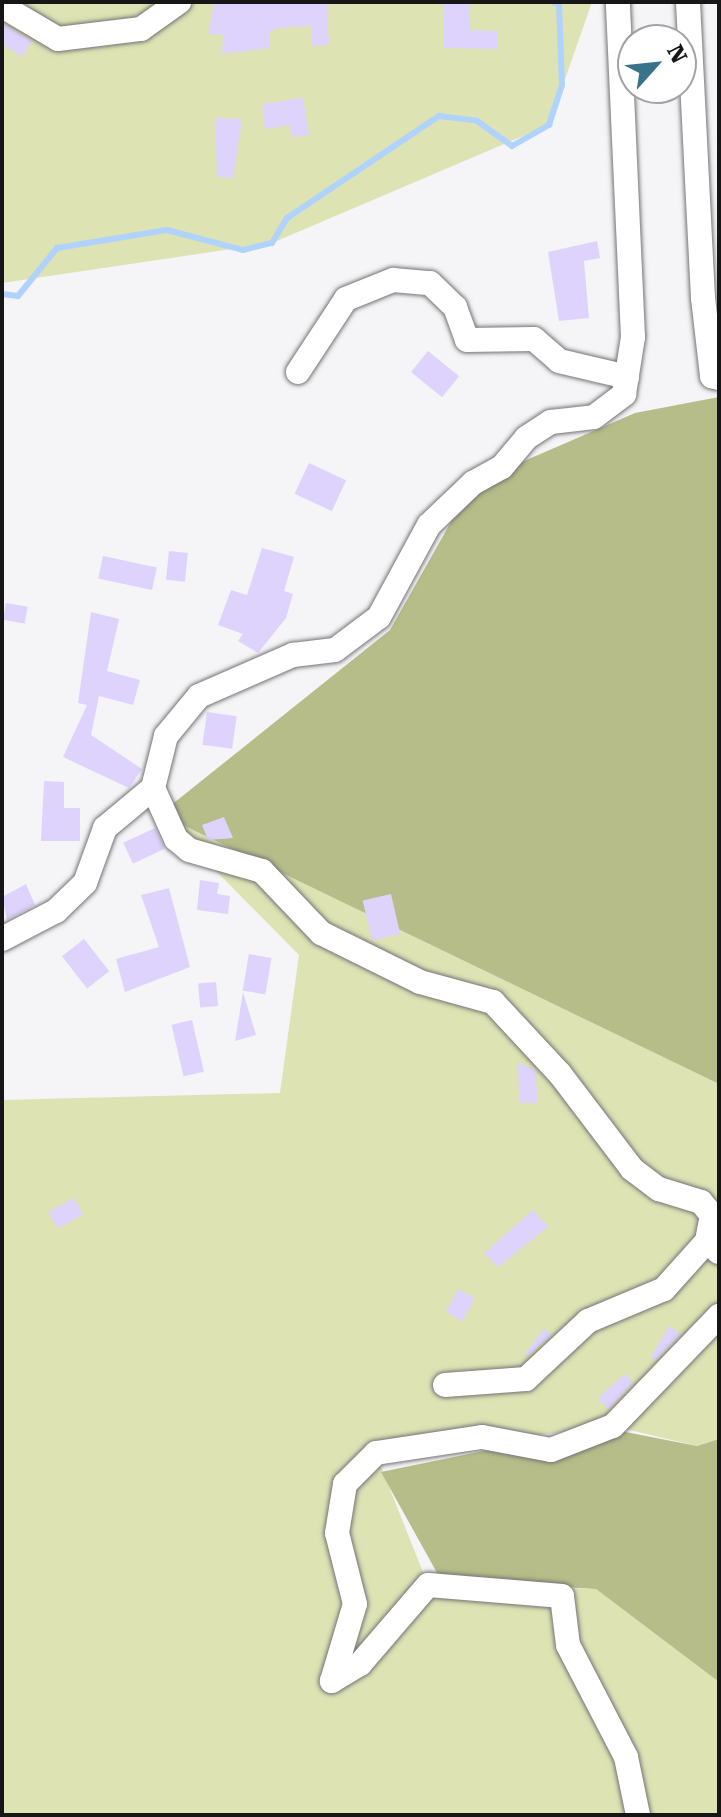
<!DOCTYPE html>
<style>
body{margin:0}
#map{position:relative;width:721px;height:1817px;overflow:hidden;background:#f5f4f7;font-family:"Roboto Serif",serif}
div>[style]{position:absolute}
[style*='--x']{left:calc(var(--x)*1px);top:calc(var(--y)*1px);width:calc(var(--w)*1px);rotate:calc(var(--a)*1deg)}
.green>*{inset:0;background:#dde3b3}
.forest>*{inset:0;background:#b6bd88}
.stream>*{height:6px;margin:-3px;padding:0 3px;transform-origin:3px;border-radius:3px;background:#b0d3fe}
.building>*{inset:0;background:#ddd3fd;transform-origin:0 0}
.roads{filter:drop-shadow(0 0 2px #757477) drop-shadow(0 0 2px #757477)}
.minor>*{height:24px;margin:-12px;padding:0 12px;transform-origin:12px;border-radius:12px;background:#fff}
span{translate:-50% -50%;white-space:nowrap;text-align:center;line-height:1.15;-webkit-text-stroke:7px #fff;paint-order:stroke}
.frame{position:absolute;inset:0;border:4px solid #161617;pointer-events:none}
.north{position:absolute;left:617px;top:24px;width:80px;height:80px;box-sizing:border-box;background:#fff;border:2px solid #a2a2a2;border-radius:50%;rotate:63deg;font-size:22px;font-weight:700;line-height:32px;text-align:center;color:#161617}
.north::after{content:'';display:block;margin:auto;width:28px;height:36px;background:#37748b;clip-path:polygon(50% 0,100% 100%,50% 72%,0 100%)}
</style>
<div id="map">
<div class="green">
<div style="clip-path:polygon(2px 2px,592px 2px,549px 125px,272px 243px,2px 283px)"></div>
<div style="clip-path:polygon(160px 814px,719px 1084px,719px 1439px,697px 1446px,613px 1426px,376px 1454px,428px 1585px,596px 1589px,719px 1682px,719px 1815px,2px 1815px,2px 1100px,280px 1093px,299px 955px)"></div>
</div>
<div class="forest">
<div style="clip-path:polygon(719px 397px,719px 1084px,160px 814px,390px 630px,473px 483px,635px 413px)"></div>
<div style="clip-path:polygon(600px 1427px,697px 1446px,719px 1439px,719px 1682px,596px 1589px,441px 1580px,381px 1472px)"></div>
</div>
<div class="stream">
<div style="--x:2;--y:294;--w:16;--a:7"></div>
<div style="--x:18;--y:296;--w:62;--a:-50.9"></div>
<div style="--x:57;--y:248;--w:111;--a:-9.3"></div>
<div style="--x:167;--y:230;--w:79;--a:14.7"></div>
<div style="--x:243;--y:250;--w:30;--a:-14"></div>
<div style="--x:272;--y:243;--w:29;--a:-59"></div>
<div style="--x:287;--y:218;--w:183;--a:-33.9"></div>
<div style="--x:439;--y:116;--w:38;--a:7"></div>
<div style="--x:477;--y:121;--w:43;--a:35.5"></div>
<div style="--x:512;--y:146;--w:43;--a:-29.6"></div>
<div style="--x:549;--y:125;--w:42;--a:-72"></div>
<div style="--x:562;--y:85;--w:81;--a:-92.1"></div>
<div style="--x:559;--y:4;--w:6;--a:-162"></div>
</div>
<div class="building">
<div style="clip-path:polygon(214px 2px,327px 2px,329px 45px,312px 46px,311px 26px,278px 28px,269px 32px,270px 48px,222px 54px,223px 35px,208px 34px)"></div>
<div style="clip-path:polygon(444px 2px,470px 2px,470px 30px,497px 31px,497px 49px,444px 48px)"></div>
<div style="clip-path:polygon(2px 23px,32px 41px,22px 57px,2px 44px)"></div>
<div style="clip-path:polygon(303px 98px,309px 135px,292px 137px,290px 125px,265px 129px,262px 104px)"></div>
<div style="clip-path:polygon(215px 118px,242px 119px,233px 178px,217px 177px)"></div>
<div style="clip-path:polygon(597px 241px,600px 258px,584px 261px,589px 318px,559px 321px,548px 252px)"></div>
<div style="left:428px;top:351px;width:40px;height:27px;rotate:39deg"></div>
<div style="left:309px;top:463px;width:41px;height:34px;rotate:25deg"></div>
<div style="clip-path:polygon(262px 548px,294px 557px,284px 591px,293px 594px,286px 618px,258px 653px,238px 641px,243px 634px,218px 625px,231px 590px,247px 595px)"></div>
<div style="left:169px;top:551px;width:19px;height:29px;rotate:6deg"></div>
<div style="left:103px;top:556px;width:55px;height:23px;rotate:12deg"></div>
<div style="left:6px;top:603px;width:22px;height:17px;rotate:10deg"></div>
<div style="clip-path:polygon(91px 612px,119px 619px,107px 671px,140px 680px,133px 705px,99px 696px,91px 735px,142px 769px,129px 788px,63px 757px,87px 705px,78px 703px)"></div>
<div style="left:207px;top:712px;width:30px;height:33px;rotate:8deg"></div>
<div style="clip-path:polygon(44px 781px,64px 782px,64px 808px,80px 808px,80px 841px,41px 841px)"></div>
<div style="clip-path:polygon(224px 817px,233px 838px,208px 840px,202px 825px)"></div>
<div style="left:155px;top:828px;width:23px;height:35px;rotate:65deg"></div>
<div style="clip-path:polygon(200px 880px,219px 883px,217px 894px,230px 896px,228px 914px,197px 910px)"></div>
<div style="clip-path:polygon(26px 884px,35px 905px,7px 920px,2px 897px)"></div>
<div style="clip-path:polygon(169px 888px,190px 967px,125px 992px,116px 959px,159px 947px,141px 895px)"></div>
<div style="left:391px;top:894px;width:41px;height:29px;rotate:77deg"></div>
<div style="left:84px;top:939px;width:41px;height:28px;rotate:52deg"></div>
<div style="left:249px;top:954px;width:23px;height:37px;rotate:10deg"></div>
<div style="left:216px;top:982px;width:24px;height:18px;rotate:85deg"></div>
<div style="clip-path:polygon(243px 992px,256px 1035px,235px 1041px)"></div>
<div style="left:192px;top:1020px;width:53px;height:21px;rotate:77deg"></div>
<div style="clip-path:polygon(518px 1063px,536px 1070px,537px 1103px,519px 1103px)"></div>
<div style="left:74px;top:1198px;width:19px;height:29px;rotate:62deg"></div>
<div style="clip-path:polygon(533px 1210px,548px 1227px,498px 1267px,484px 1253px)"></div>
<div style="left:458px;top:1289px;width:19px;height:26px;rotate:28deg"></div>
<div style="clip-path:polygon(669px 1326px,681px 1334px,656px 1360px,651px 1357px)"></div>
<div style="clip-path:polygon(544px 1329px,552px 1335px,528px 1356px,525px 1354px)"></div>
<div style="clip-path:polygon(625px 1374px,633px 1383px,608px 1409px,598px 1398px)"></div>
</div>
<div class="roads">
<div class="minor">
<div style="--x:688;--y:2;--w:296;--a:87.1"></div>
<div style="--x:703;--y:298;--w:79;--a:83.4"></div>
<div style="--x:712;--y:376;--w:7;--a:16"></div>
<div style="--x:2;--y:6;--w:65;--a:30.5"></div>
<div style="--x:58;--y:39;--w:84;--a:-6.9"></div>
<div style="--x:141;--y:29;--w:47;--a:-35.4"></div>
<div style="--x:298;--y:372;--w:87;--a:-56.7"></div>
<div style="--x:346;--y:299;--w:51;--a:-22"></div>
<div style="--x:393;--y:280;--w:37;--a:5"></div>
<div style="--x:430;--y:283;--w:35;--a:44"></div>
<div style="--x:455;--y:307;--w:35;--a:70"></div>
<div style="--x:467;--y:340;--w:67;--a:-0.9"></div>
<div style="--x:534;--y:339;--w:33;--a:41"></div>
<div style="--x:559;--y:361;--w:70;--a:13.2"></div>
<div style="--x:153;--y:788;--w:56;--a:65.7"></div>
<div style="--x:176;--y:839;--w:17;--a:40"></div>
<div style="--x:189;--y:850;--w:76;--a:16"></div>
<div style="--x:262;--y:871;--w:86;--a:46.4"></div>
<div style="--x:321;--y:933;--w:110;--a:26.3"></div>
<div style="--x:420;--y:982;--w:76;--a:15.3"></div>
<div style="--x:493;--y:1002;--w:98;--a:47.1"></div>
<div style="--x:560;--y:1074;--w:119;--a:52.8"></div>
<div style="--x:632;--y:1169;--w:34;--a:37"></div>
<div style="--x:659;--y:1189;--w:44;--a:17.2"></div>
<div style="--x:701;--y:1202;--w:17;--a:50"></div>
<div style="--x:712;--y:1215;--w:26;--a:101"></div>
<div style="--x:707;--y:1241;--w:16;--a:43"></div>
<div style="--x:2;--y:939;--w:61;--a:-27.4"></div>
<div style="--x:56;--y:911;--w:40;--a:-44"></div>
<div style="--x:85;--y:883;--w:59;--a:-70"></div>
<div style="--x:105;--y:828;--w:62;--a:-39.8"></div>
<div style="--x:153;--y:788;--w:54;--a:-76"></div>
<div style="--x:166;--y:736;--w:52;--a:-50.5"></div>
<div style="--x:199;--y:696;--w:103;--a:-23.6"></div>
<div style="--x:293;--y:655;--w:42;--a:-6.8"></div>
<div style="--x:335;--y:650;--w:55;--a:-36.9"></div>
<div style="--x:379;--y:617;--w:105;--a:-61.5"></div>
<div style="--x:429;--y:525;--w:61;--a:-43.7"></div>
<div style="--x:473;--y:483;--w:33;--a:-29"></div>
<div style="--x:502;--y:467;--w:38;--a:-50"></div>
<div style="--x:526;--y:438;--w:30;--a:-33"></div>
<div style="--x:551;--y:422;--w:43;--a:-6.6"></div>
<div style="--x:594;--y:417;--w:38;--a:-37"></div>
<div style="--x:624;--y:394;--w:58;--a:-81"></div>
<div style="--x:633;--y:337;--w:335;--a:-92.6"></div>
<div style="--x:445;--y:1385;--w:81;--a:-4.2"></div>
<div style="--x:526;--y:1379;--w:85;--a:-43.1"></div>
<div style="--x:588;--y:1321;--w:82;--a:-22.8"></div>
<div style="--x:664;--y:1289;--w:64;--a:-48.1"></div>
<div style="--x:638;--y:1815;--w:59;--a:-101.7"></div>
<div style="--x:626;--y:1757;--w:126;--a:-117.4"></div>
<div style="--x:568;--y:1645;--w:49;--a:-97"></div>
<div style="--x:562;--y:1596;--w:134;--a:-175.3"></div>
<div style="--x:428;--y:1585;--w:104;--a:130.7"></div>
<div style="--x:360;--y:1664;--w:33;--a:149"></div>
<div style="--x:332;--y:1681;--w:80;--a:-73.4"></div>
<div style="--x:355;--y:1604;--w:73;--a:-104.2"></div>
<div style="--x:337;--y:1533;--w:50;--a:-80.7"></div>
<div style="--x:345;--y:1484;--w:44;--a:-45"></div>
<div style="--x:376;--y:1453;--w:107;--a:-8.6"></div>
<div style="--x:482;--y:1437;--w:70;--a:10.7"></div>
<div style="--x:551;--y:1450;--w:66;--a:-21.2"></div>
<div style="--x:613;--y:1426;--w:153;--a:-46.1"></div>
</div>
</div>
<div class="frame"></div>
<div class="north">N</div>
</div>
